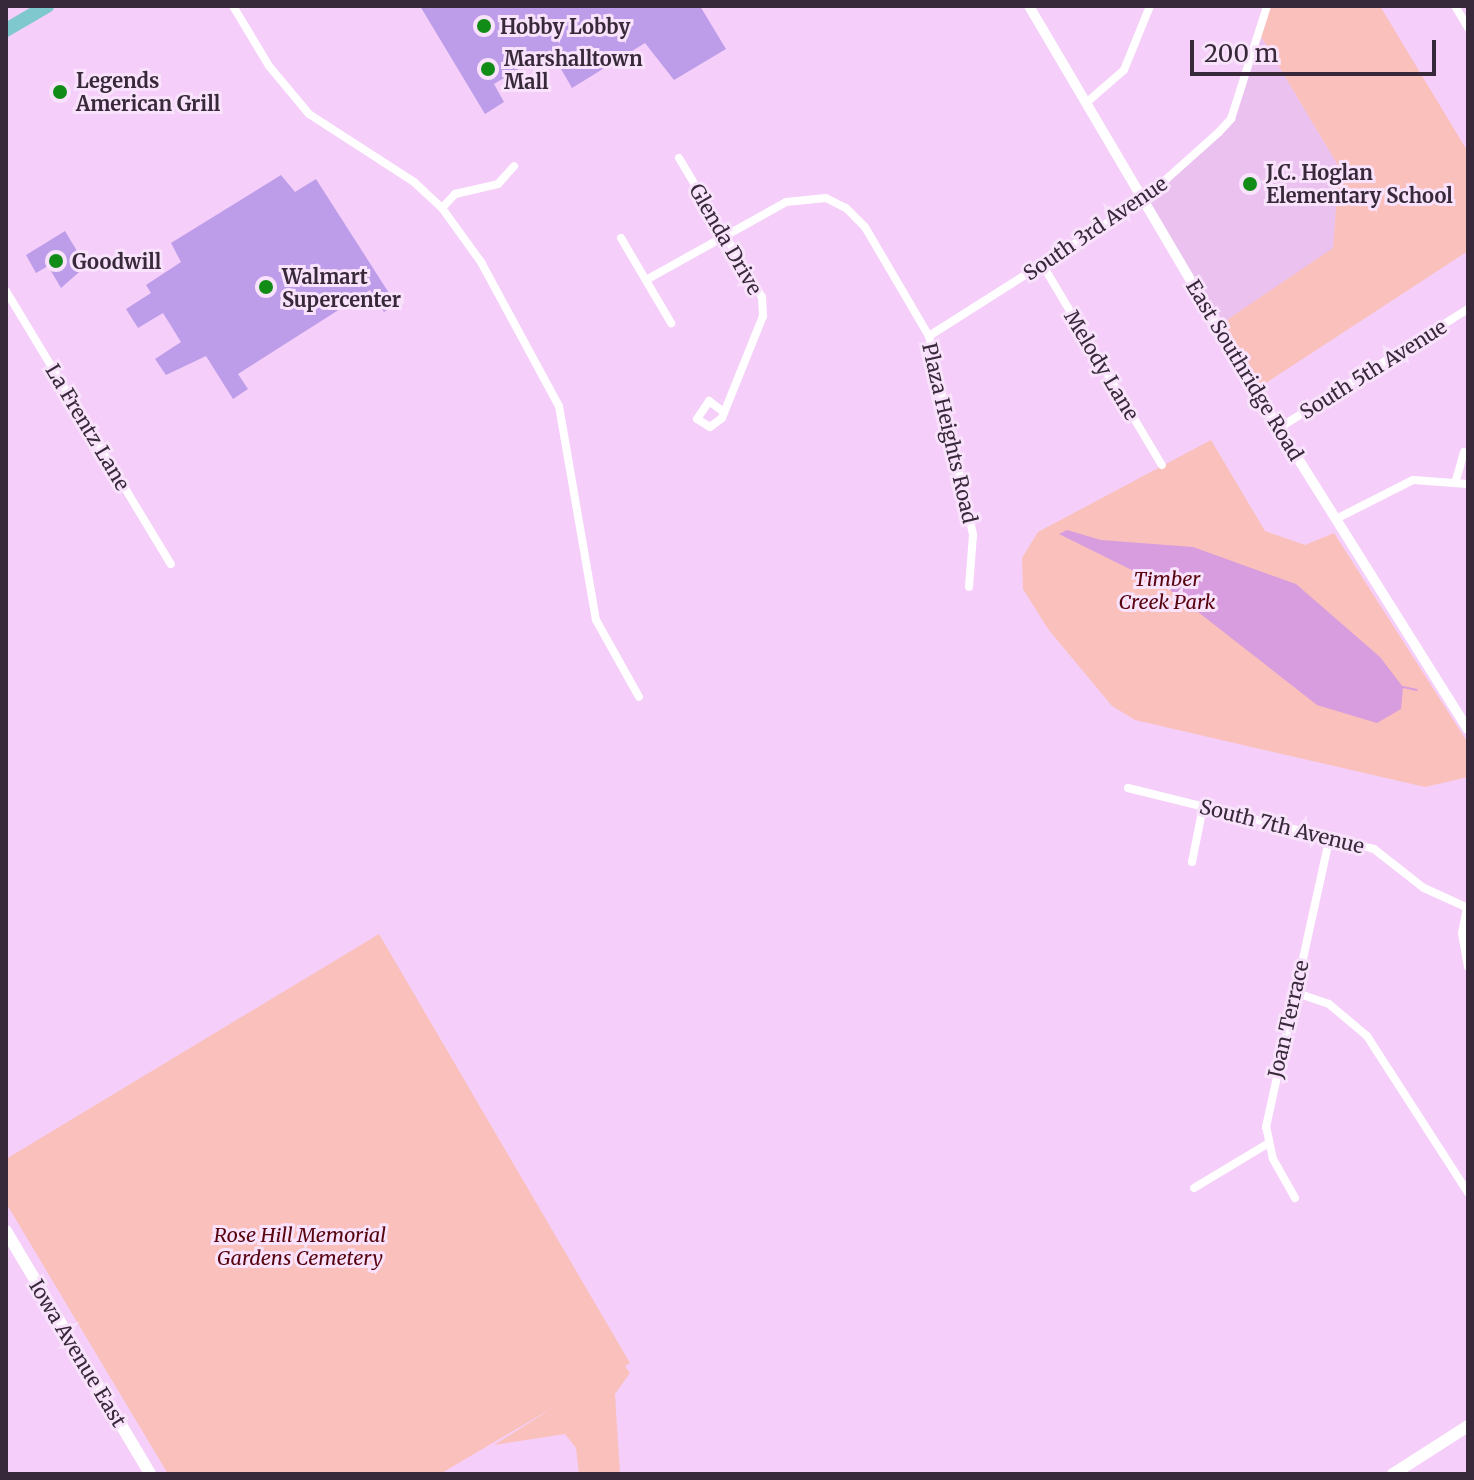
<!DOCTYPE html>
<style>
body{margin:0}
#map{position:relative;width:1474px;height:1480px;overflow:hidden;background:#f5cff9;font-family:Merriweather,serif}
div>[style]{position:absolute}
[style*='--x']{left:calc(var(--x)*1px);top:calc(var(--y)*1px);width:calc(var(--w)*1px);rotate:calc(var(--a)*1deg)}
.built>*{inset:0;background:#ebc1f0}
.green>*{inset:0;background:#fac0bc}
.water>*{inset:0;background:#d79dde}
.stream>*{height:2px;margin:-1px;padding:0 1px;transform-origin:1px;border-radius:1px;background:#d79dde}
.building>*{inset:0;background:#bd9de9}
.minor>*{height:8px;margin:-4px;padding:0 4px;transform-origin:4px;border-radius:4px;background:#fff}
.tertiary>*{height:10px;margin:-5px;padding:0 5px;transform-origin:5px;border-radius:5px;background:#fff}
.secondary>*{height:12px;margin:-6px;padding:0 6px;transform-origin:6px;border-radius:6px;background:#fff}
.primary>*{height:14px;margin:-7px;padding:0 7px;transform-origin:7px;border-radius:7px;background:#7ec8ce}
.dots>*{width:22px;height:22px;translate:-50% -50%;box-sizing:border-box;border:4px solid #f9e2fb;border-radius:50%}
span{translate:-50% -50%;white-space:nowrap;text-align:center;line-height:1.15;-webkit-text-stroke:6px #f9e2fb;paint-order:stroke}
.poi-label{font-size:20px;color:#372939;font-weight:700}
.left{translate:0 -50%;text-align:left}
.street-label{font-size:20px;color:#372939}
.park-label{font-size:20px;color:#57040e;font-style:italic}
.frame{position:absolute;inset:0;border:8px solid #372939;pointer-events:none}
.scale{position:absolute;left:1190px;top:40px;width:246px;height:36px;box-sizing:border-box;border:4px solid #372939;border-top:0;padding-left:10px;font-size:24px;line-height:28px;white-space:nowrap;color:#372939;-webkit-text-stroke:6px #f9e2fb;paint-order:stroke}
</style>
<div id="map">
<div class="built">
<div style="clip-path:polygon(1259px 33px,1339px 167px,1333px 249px,1218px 326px,1143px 200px,1231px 119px)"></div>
</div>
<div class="green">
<div style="clip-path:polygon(1267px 6px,1380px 6px,1468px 152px,1468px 251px,1255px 390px,1218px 326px,1333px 248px,1339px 167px,1259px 33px)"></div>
<div style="clip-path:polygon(1211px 440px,1265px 531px,1305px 545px,1334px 533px,1468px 743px,1468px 777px,1425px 787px,1135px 720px,1112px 706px,1048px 629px,1023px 589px,1022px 558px,1038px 532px)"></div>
<div style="clip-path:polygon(379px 934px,630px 1363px,625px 1366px,630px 1373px,615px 1394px,620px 1474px,579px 1474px,576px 1448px,565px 1434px,494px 1445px,554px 1407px,440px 1474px,168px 1474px,6px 1203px,6px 1159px)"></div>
</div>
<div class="water">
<div style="clip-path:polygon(1067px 530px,1101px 540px,1193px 547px,1296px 584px,1380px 657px,1403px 687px,1401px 709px,1377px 723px,1317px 705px,1166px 587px,1059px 534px)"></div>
</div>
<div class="stream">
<div style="--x:1403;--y:687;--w:14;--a:12"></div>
</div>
<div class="building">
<div style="clip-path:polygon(420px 6px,700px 6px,726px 49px,674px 80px,645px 43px,572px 88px,550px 50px,494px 84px,504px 102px,485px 114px)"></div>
<div style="clip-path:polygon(281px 175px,295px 192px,316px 179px,396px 304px,384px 312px,370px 290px,238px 374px,248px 389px,233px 399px,206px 356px,166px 375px,155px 359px,181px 342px,163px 313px,138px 328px,126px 309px,151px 293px,146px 285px,181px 262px,171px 243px)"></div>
<div style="clip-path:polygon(65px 231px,86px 266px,61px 288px,48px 266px,36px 273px,26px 255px)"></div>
</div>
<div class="minor">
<div style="--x:233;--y:6;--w:70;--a:59"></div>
<div style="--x:269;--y:66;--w:62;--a:50.2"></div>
<div style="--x:309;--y:114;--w:125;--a:32.9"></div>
<div style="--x:414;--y:182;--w:38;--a:43"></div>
<div style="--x:442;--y:208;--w:67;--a:54.2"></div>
<div style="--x:481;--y:262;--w:164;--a:61.6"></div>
<div style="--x:559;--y:406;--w:217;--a:80.2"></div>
<div style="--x:596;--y:620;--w:88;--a:60.8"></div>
<div style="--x:1455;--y:6;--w:26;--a:59"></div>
<div style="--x:1086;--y:103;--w:50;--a:-41"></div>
<div style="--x:1124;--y:70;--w:69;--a:-67.9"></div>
<div style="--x:679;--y:158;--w:162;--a:59.2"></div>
<div style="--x:762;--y:297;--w:19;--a:87"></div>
<div style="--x:763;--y:316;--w:110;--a:111.9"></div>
<div style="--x:722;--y:418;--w:15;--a:143"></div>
<div style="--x:710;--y:427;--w:15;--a:-148"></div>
<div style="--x:697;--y:419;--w:22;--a:-56"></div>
<div style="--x:709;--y:401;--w:15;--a:37"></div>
<div style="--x:442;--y:208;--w:19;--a:-47"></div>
<div style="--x:455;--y:194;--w:44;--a:-13.1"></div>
<div style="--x:498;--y:184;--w:24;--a:-48"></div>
<div style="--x:621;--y:238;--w:99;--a:59.5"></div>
<div style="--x:1042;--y:264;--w:234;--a:59.2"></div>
<div style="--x:646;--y:280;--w:160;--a:-29.1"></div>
<div style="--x:786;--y:202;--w:40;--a:-5.7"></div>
<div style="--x:826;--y:198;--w:22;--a:27"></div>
<div style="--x:846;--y:208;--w:27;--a:45"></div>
<div style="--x:865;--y:227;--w:126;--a:59.6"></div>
<div style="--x:929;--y:336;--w:204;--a:77.5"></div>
<div style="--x:973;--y:535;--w:52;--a:94.4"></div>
<div style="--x:6;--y:291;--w:319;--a:58.9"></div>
<div style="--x:929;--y:336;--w:254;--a:-32.4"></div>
<div style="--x:1143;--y:200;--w:102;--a:-41.8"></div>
<div style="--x:1219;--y:132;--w:18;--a:-47"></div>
<div style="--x:1231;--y:119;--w:119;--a:-72.3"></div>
<div style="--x:1279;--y:428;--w:223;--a:-32.2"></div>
<div style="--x:1456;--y:480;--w:29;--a:-74"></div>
<div style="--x:1336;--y:519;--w:86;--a:-26.9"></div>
<div style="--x:1413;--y:480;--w:55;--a:4.2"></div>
<div style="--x:1128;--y:788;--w:253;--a:13.9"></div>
<div style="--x:1374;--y:849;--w:63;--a:38"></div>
<div style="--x:1424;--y:888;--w:48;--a:24.4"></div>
<div style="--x:1192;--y:862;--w:56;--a:-78.7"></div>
<div style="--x:1467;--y:908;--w:25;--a:101"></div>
<div style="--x:1462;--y:933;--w:34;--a:80"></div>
<div style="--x:1294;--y:992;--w:37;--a:19"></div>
<div style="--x:1329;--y:1004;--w:50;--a:40.1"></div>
<div style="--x:1367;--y:1036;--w:187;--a:57.2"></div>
<div style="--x:1194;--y:1188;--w:87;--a:-31"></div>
<div style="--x:1295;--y:1198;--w:45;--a:-119.4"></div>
<div style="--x:1273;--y:1159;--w:33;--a:-102"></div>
<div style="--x:1266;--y:1127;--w:298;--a:-77.6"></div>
</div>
<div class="tertiary">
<div style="--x:1029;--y:6;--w:446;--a:59.5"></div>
<div style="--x:1255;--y:390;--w:400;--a:57.9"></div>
</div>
<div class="secondary">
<div style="--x:6;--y:1231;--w:282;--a:59.3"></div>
<div style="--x:1393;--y:1474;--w:89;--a:-32.6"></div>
</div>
<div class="primary">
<div style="--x:6;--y:30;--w:48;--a:-30.3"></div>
</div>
<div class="dots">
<div style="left:484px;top:26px;background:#118c16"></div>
<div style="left:488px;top:69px;background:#118c16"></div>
<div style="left:60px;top:92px;background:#118c16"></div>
<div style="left:1250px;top:184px;background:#118c16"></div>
<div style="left:56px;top:261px;background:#118c16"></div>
<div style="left:266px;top:287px;background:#118c16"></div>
</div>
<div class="poi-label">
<span class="left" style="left:500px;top:26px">Hobby Lobby</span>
<span class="left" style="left:504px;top:70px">Marshalltown<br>Mall</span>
<span class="left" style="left:76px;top:92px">Legends<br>American Grill</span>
<span class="left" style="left:1266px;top:184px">J.C. Hoglan<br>Elementary School</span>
<span class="left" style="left:72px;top:261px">Goodwill</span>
<span class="left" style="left:282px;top:288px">Walmart<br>Supercenter</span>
</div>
<div class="street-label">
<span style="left:1095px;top:228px;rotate:-34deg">South 3rd Avenue</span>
<span style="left:726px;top:239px;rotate:60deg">Glenda Drive</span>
<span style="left:1102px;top:365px;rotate:59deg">Melody Lane</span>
<span style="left:1373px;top:369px;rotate:-32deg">South 5th Avenue</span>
<span style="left:1245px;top:370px;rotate:59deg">East Southridge Road</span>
<span style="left:88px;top:427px;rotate:59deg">La Frentz Lane</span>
<span style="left:950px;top:433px;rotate:77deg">Plaza Heights Road</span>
<span style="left:1282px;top:826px;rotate:14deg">South 7th Avenue</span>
<span style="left:1288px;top:1019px;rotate:-77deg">Joan Terrace</span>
<span style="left:78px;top:1353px;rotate:59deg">Iowa Avenue East</span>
</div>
<div class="park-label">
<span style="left:1167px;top:590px">Timber<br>Creek Park</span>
<span style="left:300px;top:1246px">Rose Hill Memorial<br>Gardens Cemetery</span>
</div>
<div class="frame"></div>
<div class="scale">200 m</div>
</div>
